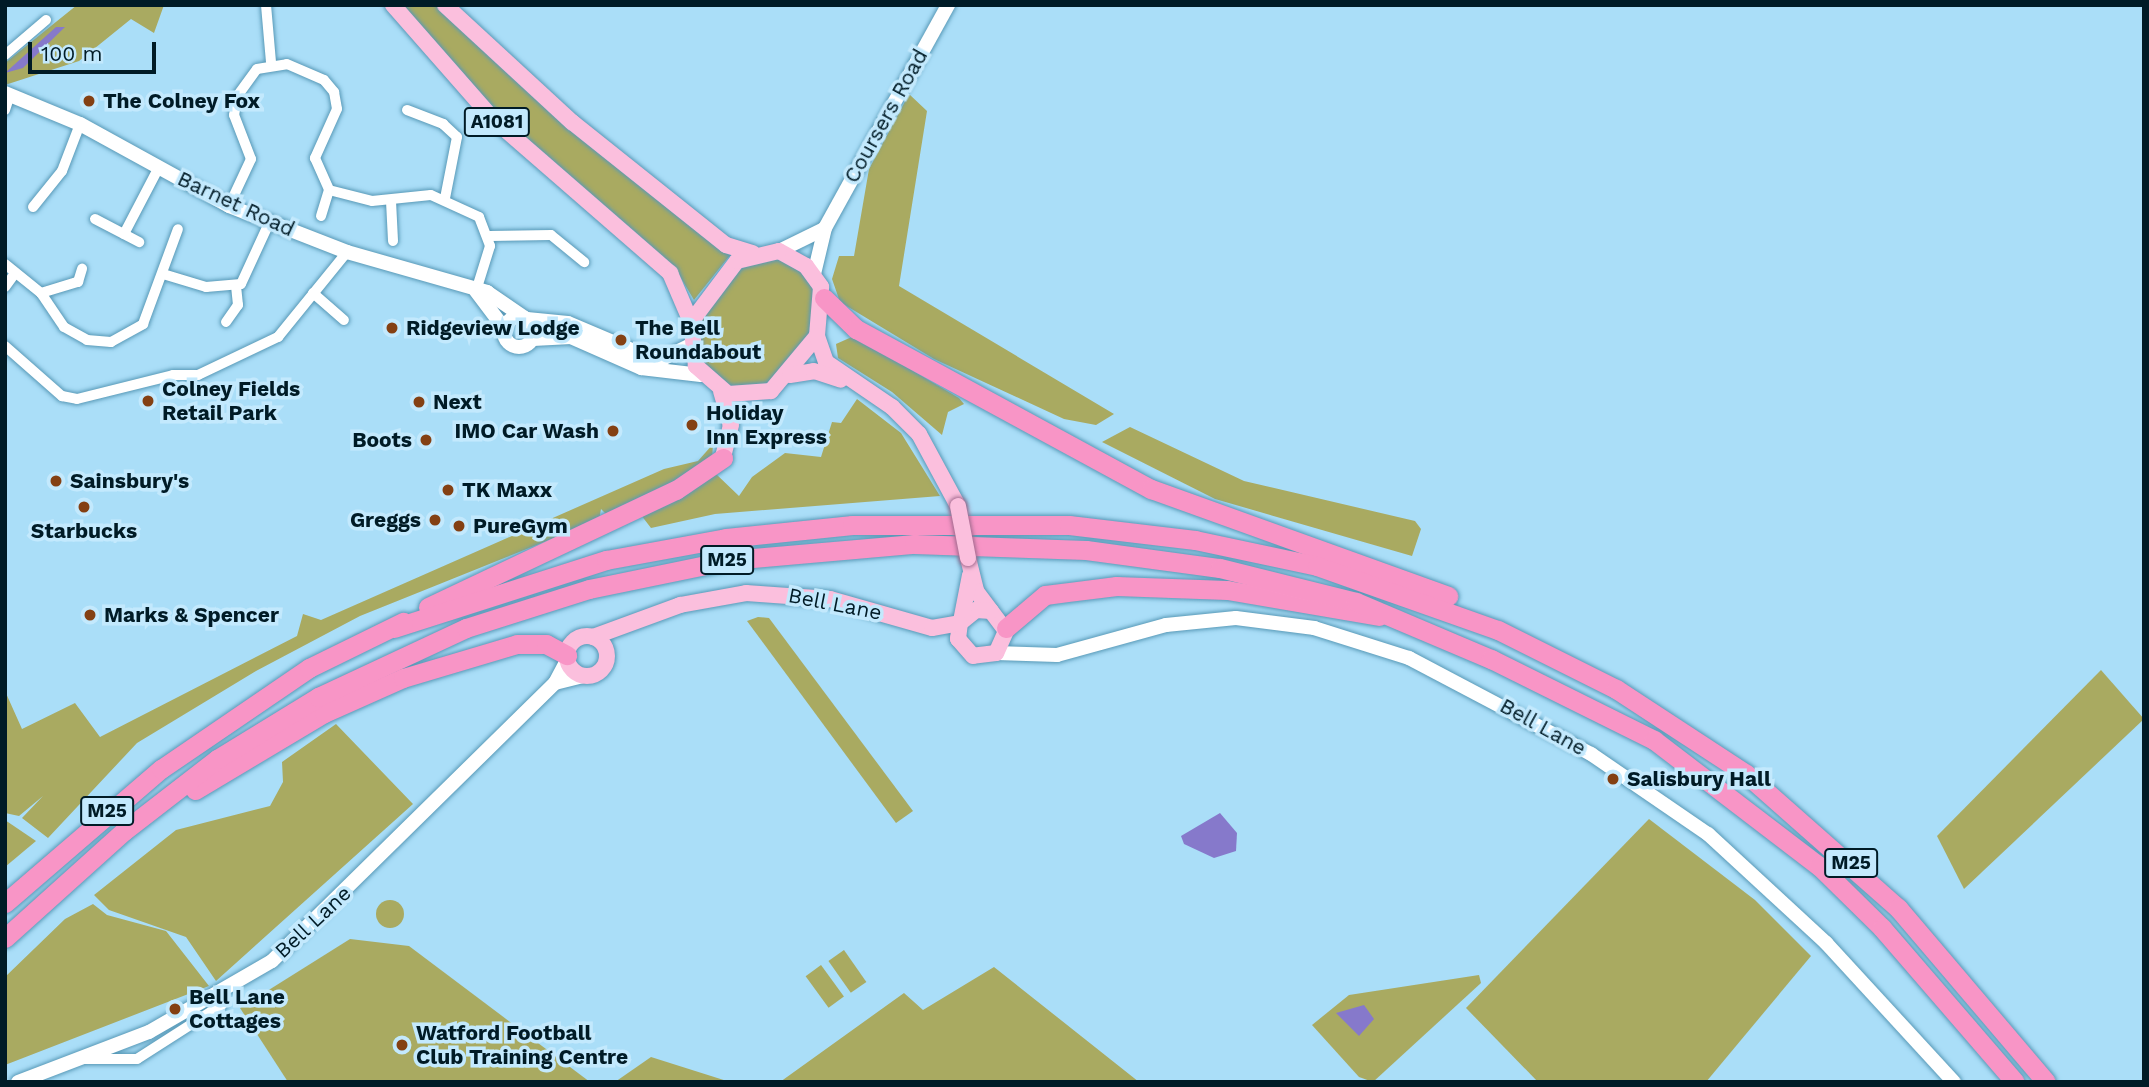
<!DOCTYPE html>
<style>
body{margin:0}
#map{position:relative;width:2149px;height:1087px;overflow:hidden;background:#aadef8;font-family:"Work Sans",sans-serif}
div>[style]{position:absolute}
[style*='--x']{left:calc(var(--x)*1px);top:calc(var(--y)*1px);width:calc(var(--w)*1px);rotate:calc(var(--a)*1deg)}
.green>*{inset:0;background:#a9aa61;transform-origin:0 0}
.round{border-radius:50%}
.water>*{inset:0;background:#8679cb}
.roads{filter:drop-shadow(0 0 2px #5899b7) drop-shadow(0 0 2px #5899b7)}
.street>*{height:10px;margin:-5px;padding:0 5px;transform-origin:5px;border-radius:5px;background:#fff}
.secondary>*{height:14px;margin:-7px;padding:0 7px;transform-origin:7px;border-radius:7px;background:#fff}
.secondary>.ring{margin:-7px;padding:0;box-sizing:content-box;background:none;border:14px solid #fff;border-radius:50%}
.primary>*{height:16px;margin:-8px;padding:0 8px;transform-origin:8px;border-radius:8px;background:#fbbfdd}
.primary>.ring{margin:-8px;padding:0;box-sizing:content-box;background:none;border:16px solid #fbbfdd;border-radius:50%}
.highway>*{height:19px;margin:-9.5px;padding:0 9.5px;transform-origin:9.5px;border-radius:9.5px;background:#f895c6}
.bridges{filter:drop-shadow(0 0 2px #a16a8e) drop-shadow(0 0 2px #a16a8e)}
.primary-bridge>*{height:16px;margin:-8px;padding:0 8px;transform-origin:8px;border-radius:8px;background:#fbbfdd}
.dots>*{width:19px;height:19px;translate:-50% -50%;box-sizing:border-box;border:4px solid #c3e9fd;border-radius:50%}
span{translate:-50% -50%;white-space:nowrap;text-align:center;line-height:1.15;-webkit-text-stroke:7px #c3e9fd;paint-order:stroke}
.shield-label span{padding:2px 5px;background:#c3e9fd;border:2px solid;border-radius:5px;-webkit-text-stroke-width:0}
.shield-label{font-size:19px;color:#001b26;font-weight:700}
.poi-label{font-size:21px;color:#001b26;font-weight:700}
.left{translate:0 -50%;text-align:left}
.right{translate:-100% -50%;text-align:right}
.street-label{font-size:21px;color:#001b26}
.frame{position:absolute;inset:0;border:7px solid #001b26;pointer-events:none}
.scale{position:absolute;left:28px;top:42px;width:128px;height:32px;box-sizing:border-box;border:4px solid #001b26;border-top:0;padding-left:9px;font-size:21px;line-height:24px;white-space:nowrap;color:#001b26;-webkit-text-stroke:5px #c3e9fd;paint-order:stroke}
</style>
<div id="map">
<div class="green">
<div style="clip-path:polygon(77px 5px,164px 5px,154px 33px,131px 19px,79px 61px,5px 85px,5px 63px)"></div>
<div style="clip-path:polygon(400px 5px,439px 5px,731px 254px,694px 300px,678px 273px,486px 103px)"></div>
<div style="clip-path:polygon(909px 94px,927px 111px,899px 286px,1114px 414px,1096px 425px,1064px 419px,934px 359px,840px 302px,832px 279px,839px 256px,854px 256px,869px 169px)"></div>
<div style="clip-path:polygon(770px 256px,800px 267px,815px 290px,811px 334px,765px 387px,733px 389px,700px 361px,699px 319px,733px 270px)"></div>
<div style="clip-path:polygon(854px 336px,959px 398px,964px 404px,948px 412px,942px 435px,892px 392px,838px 358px,836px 344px)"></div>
<div style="clip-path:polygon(857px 399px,901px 433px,940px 496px,715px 514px,651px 528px,641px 515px,715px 473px,739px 496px,752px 477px,785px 453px,821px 457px,832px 422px,841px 423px)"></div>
<div style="clip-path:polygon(1130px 427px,1244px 481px,1415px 521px,1421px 529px,1412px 556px,1215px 499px,1102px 442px)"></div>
<div style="clip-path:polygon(713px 444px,712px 460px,609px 517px,601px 509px,599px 520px,360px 616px,256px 671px,137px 743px,48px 838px,22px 818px,43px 796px,19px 816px,5px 813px,5px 691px,22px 729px,75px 703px,100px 737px,297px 636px,303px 614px,321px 620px,664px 469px,698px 461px)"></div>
<div style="clip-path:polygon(758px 617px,769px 618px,913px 811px,896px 823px,747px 621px)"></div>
<div style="clip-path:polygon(2101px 670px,2144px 719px,1964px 889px,1937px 836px)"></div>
<div style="clip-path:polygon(336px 724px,413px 804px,216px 981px,186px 937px,109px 910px,94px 895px,176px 830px,270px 806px,283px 782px,282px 762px)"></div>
<div style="clip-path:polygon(1649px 819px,1755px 900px,1811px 956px,1706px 1082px,1538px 1082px,1466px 1008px)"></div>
<div style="clip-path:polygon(5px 820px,36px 841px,5px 867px)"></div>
<div class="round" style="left:376px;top:900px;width:28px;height:28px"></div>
<div style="clip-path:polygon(93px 904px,107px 915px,166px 931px,209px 986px,5px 1065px,5px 977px,65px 919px)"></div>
<div style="clip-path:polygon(350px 939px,409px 946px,590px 1082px,288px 1082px,240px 1008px)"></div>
<div style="left:844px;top:950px;width:39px;height:19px;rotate:55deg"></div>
<div style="left:821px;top:965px;width:39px;height:19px;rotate:54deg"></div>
<div style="clip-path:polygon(994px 967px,1139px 1082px,780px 1082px,904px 993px,923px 1010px)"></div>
<div style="clip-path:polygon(1479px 975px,1481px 983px,1373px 1082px,1359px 1077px,1312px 1025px,1349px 995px)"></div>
<div style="clip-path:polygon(651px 1057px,730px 1082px,615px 1082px)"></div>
</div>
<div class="water">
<div style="clip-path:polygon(56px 27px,65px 27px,23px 68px,5px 73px)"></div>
<div style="clip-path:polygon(1220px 813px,1237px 833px,1236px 851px,1214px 858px,1184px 844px,1181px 836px)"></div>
<div style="clip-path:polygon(1364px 1005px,1374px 1019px,1359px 1036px,1336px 1013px)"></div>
</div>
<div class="roads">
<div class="street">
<div style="--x:266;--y:5;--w:57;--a:85"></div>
<div style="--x:5;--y:55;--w:54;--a:-40.5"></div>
<div style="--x:5;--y:110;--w:16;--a:-72"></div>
<div style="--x:407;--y:110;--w:39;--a:21"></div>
<div style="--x:443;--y:124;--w:19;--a:43"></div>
<div style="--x:457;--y:137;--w:62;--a:101.1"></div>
<div style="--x:391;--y:201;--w:40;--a:87.1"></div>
<div style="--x:229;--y:206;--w:52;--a:-64.9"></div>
<div style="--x:251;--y:159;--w:47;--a:-111.1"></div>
<div style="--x:234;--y:115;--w:20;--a:-79"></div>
<div style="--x:238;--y:95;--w:32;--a:-54"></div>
<div style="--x:257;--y:69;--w:30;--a:-9"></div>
<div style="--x:287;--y:64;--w:40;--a:23.4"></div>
<div style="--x:324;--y:80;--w:16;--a:50"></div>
<div style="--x:334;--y:92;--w:17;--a:80"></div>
<div style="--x:337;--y:109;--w:54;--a:114.2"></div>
<div style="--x:315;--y:158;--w:35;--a:66"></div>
<div style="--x:329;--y:190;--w:44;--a:14.3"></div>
<div style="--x:372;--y:201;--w:59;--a:-5.8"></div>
<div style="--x:431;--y:195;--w:53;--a:24.6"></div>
<div style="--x:479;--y:217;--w:31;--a:69"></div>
<div style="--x:490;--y:246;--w:47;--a:107.3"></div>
<div style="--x:33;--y:207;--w:46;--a:-51.1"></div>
<div style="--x:62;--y:171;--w:50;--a:-69"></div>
<div style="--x:321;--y:216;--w:27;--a:-73"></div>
<div style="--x:95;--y:219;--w:50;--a:27.6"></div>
<div style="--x:124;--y:234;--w:76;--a:-62.4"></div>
<div style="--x:490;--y:236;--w:61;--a:-0.9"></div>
<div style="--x:551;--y:235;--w:43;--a:39.3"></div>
<div style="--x:5;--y:264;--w:46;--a:38.9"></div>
<div style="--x:41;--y:293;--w:41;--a:55.9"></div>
<div style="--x:64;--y:327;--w:26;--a:29"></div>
<div style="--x:87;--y:340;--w:24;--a:5"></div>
<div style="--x:111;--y:342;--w:37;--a:-29"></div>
<div style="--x:143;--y:324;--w:101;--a:-69.8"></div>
<div style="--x:163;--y:274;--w:45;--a:16.8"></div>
<div style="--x:206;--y:287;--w:35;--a:-5"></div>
<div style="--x:241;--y:284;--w:67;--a:-65.3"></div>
<div style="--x:5;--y:287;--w:17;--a:-54"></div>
<div style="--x:41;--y:293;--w:39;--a:-17"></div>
<div style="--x:78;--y:282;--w:14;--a:-73"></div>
<div style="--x:313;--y:293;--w:41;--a:41.1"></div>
<div style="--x:226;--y:322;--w:21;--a:-55"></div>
<div style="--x:238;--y:305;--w:18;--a:-96"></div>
<div style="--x:5;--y:346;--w:76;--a:41.3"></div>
<div style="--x:62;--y:396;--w:15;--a:11"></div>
<div style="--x:77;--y:399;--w:99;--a:-14"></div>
<div style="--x:173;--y:375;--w:25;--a:0"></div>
<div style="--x:198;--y:375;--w:89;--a:-25.4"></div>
<div style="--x:278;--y:337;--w:109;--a:-50.9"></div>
<div style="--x:80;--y:1059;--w:57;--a:0"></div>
<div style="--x:137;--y:1059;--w:102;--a:-32.6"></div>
</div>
<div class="secondary">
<div style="--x:5;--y:93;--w:81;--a:22.5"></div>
<div style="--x:80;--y:124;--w:170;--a:28.8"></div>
<div style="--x:229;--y:206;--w:127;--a:21.3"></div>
<div style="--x:347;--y:252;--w:146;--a:15.9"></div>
<div style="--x:487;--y:292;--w:46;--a:34.4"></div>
<div style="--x:779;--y:251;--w:50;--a:-26.1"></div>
<div style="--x:814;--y:274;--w:47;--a:-76.6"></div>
<div style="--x:825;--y:228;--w:255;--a:-61.1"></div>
<div style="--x:476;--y:291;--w:46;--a:52.9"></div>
<div class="ring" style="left:504px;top:317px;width:16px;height:16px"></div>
<div style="--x:527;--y:319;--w:41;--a:5.6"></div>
<div style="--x:568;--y:323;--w:98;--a:22.9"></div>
<div style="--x:658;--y:361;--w:34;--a:-26"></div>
<div style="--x:533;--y:339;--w:38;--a:-3"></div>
<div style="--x:571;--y:337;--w:77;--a:23.9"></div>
<div style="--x:641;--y:368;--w:60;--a:6.7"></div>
<div style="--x:996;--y:653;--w:61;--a:1.9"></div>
<div style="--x:1057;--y:655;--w:113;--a:-15.4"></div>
<div style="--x:1166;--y:625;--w:70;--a:-5.7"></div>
<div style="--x:1236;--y:618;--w:79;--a:7.3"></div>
<div style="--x:1314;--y:628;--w:100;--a:17.5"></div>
<div style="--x:1409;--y:658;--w:206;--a:27.8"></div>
<div style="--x:1591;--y:754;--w:142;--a:34.4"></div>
<div style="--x:1708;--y:834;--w:161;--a:42.7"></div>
<div style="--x:1826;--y:943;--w:189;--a:47.4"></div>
<div style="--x:555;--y:683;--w:29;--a:-14"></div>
<div style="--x:18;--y:1082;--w:140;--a:-20.9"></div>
<div style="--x:149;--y:1032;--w:142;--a:-30"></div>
<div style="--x:272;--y:961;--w:397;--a:-44.5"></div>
<div style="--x:555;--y:683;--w:26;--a:-62"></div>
</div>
<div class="primary">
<div style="--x:393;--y:5;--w:152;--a:48.7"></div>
<div style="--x:493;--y:119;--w:235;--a:41"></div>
<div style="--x:670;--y:273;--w:53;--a:66.8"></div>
<div style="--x:445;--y:5;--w:173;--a:42.7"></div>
<div style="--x:572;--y:122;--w:197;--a:38.6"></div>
<div style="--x:726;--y:245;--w:28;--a:17"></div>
<div style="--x:779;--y:251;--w:31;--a:29"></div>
<div style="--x:806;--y:266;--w:26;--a:54"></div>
<div style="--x:821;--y:287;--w:49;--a:94.7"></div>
<div style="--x:817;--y:336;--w:72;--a:129.9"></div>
<div style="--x:771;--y:391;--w:43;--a:176"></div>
<div style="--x:728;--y:394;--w:43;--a:-138.8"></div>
<div style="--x:696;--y:366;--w:44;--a:-96.5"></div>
<div style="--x:691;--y:322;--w:76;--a:-53"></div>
<div style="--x:737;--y:261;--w:43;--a:-13.4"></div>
<div style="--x:817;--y:336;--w:28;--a:71"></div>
<div style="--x:826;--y:362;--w:80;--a:34.3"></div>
<div style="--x:892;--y:407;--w:38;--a:45"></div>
<div style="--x:919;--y:434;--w:82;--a:61.6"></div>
<div style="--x:790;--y:375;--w:24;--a:-9"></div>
<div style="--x:814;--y:371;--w:28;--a:18"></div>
<div style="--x:721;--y:391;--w:35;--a:74"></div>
<div style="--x:731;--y:425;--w:34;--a:104"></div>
<div style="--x:968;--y:558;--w:34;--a:76"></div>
<div style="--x:976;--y:591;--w:50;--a:53.1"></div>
<div style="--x:1006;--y:631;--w:24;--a:114"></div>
<div style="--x:996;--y:653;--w:23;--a:173"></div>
<div style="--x:973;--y:656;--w:23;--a:-131"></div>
<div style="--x:958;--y:639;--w:16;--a:-83"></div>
<div style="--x:960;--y:623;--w:21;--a:-39"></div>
<div style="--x:976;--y:610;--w:15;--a:4"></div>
<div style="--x:961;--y:621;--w:47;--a:-78.9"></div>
<div class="ring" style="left:567px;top:636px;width:24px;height:24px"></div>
<div style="--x:593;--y:637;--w:93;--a:-20.2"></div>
<div style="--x:680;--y:605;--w:67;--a:-10.3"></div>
<div style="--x:746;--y:593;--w:84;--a:4.1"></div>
<div style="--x:830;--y:599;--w:106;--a:15.9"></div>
<div style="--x:932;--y:628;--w:28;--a:-10"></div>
</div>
<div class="highway">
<div style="--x:824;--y:298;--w:45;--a:44.1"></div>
<div style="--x:856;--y:329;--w:336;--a:28.5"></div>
<div style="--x:1151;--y:489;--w:316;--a:19.8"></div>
<div style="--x:428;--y:607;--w:274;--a:-25.3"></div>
<div style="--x:676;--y:490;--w:57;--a:-34.2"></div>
<div style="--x:394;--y:628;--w:223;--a:-17.8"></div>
<div style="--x:606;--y:560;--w:122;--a:-10.4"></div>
<div style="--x:726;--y:538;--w:127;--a:-5.9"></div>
<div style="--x:852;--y:525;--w:217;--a:0"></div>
<div style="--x:1069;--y:525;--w:127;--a:6.8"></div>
<div style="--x:1195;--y:540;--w:125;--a:12"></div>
<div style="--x:1317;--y:566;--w:192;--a:19.5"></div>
<div style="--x:1498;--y:630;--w:132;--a:26.6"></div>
<div style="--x:1616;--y:689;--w:155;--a:33.2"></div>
<div style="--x:1746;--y:774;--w:203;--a:41.4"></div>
<div style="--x:1898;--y:908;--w:228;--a:49.6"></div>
<div style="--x:1006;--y:628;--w:51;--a:-40.2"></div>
<div style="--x:1045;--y:595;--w:72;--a:-7.2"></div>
<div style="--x:1116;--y:586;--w:111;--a:2.1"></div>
<div style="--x:1227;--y:590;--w:154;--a:9.7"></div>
<div style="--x:195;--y:790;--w:150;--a:-30.8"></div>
<div style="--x:324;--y:713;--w:86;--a:-23.9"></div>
<div style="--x:403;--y:678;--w:119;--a:-16.6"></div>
<div style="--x:517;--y:644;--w:29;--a:0"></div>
<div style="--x:546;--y:644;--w:24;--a:28"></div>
<div style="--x:5;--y:903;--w:206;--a:-40.7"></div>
<div style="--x:161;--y:769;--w:179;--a:-34.3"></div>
<div style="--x:309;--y:668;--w:105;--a:-26.1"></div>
<div style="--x:5;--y:938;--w:160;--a:-42"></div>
<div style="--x:124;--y:831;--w:118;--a:-37.7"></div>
<div style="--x:217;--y:759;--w:119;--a:-31.5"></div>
<div style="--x:318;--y:697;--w:163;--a:-25"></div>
<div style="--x:466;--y:628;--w:129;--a:-17.6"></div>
<div style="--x:589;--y:589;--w:144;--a:-11.6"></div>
<div style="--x:730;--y:560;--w:185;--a:-5"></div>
<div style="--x:914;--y:544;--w:172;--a:2"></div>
<div style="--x:1086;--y:550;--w:135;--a:7.7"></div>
<div style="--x:1220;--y:568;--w:140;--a:14"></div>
<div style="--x:1356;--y:602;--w:147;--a:22.9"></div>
<div style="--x:1491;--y:659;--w:182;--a:26.4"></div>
<div style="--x:1654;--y:740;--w:208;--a:37.4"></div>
<div style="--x:1819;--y:866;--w:88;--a:44.5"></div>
<div style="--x:1882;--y:928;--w:203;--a:49.2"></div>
</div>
</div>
<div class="bridges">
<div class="primary-bridge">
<div style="--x:958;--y:506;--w:53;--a:79.1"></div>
</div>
</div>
<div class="dots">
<div style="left:89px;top:101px;background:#844013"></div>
<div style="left:392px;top:328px;background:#844013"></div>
<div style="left:621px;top:340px;background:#844013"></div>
<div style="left:148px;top:401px;background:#844013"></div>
<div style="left:419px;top:402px;background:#844013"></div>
<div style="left:692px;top:425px;background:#844013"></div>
<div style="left:613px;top:431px;background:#844013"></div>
<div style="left:426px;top:440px;background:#844013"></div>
<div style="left:56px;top:481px;background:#844013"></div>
<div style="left:448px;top:490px;background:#844013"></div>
<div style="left:84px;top:507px;background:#844013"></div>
<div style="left:435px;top:520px;background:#844013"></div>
<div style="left:459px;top:526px;background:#844013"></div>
<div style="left:90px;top:615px;background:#844013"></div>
<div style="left:1613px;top:779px;background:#844013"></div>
<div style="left:175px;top:1009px;background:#844013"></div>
<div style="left:402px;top:1045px;background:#844013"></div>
</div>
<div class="shield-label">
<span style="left:497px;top:122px">A1081</span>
<span style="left:727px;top:560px">M25</span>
<span style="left:107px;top:811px">M25</span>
<span style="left:1851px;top:863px">M25</span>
</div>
<div class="poi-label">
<span class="left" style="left:103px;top:101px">The Colney Fox</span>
<span class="left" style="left:406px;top:328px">Ridgeview Lodge</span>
<span class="left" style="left:635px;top:340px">The Bell<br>Roundabout</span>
<span class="left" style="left:162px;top:401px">Colney Fields<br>Retail Park</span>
<span class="left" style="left:433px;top:402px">Next</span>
<span class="left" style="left:706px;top:425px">Holiday<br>Inn Express</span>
<span class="right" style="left:599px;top:431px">IMO Car Wash</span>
<span class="right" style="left:412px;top:440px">Boots</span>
<span class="left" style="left:70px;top:481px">Sainsbury's</span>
<span class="left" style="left:462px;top:490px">TK Maxx</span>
<span class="right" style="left:421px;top:520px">Greggs</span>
<span class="left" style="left:473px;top:526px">PureGym</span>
<span style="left:84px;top:531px">Starbucks</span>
<span class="left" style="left:104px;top:615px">Marks &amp; Spencer</span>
<span class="left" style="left:1627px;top:779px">Salisbury Hall</span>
<span class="left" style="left:189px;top:1009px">Bell Lane<br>Cottages</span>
<span class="left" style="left:416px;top:1045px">Watford Football<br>Club Training Centre</span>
</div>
<div class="street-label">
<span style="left:886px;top:116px;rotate:-61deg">Coursers Road</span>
<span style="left:236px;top:204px;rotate:25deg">Barnet Road</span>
<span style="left:835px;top:604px;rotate:11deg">Bell Lane</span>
<span style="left:1543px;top:727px;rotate:29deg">Bell Lane</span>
<span style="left:313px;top:922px;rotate:-43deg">Bell Lane</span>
</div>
<div class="frame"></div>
<div class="scale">100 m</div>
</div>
